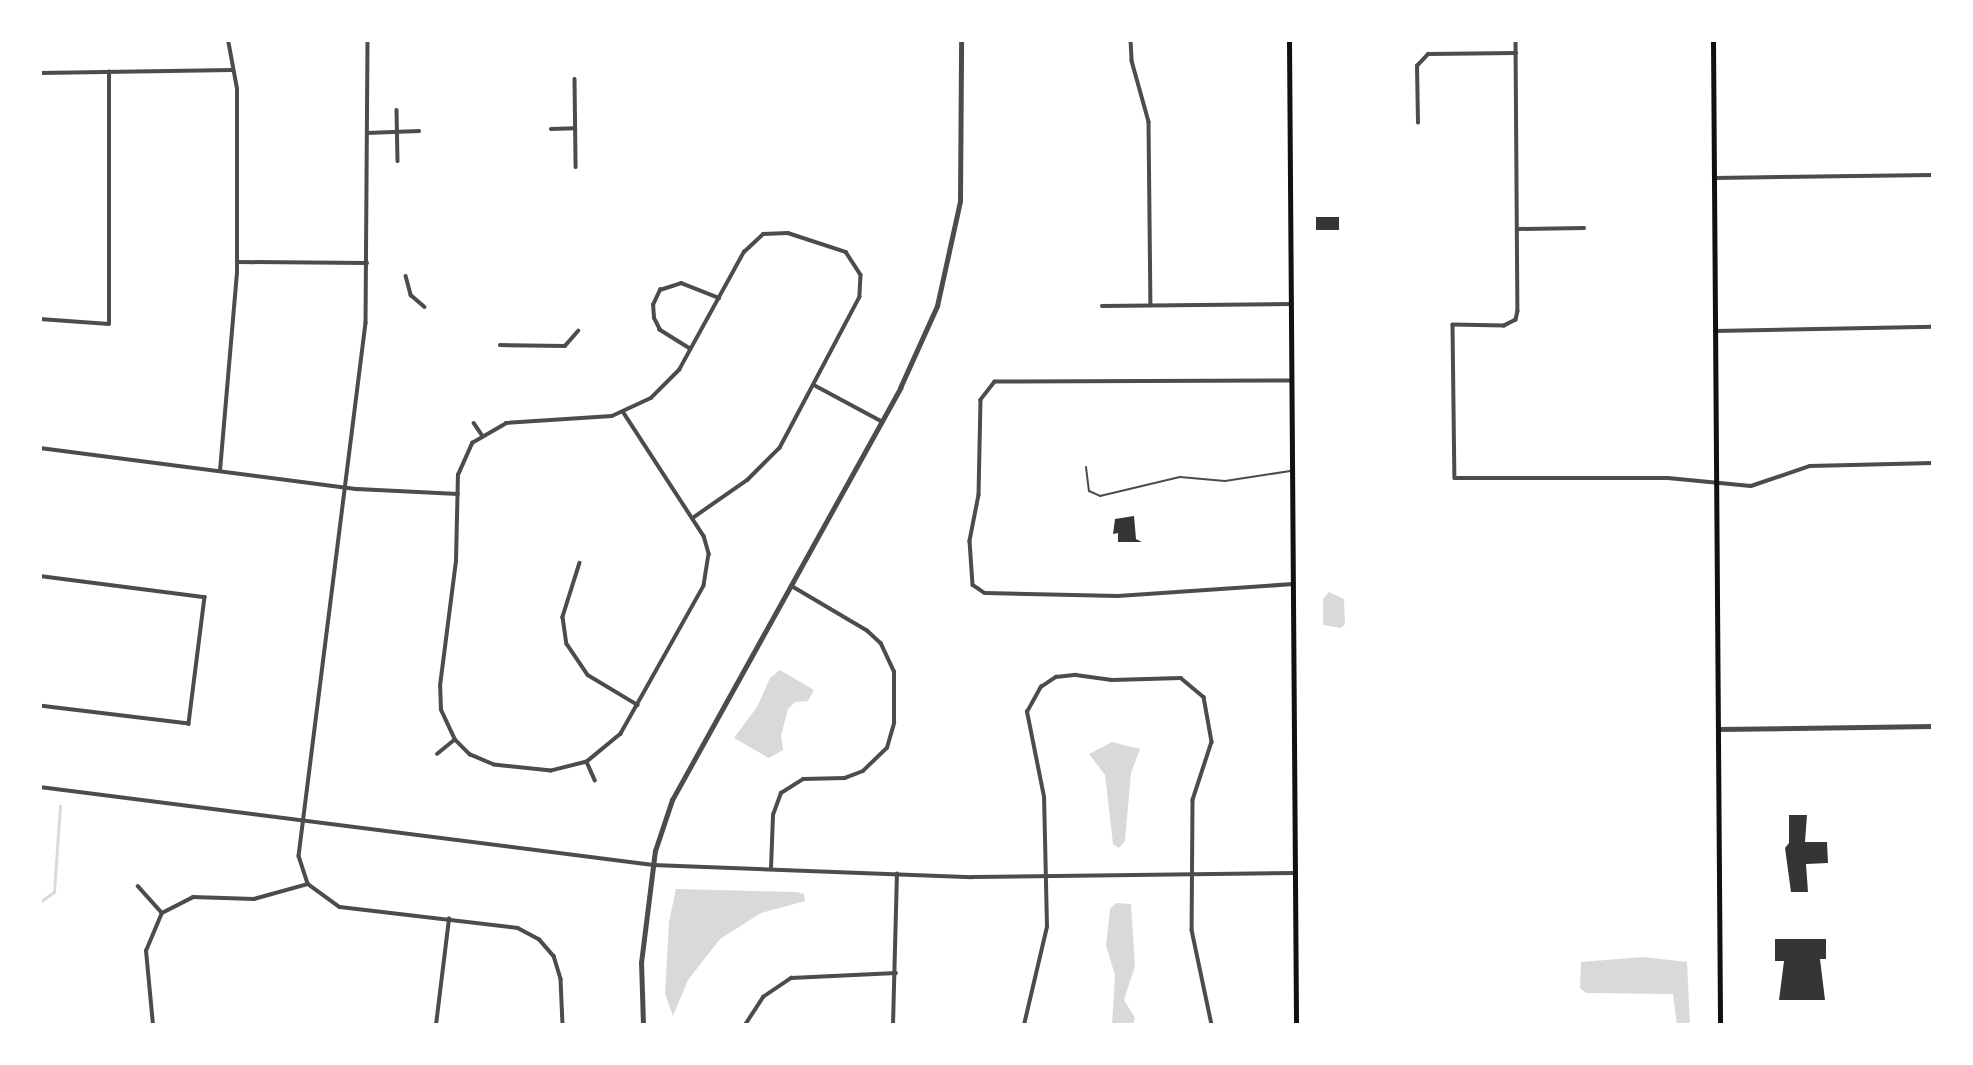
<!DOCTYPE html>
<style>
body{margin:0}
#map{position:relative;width:1973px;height:1065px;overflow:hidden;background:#fff;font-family:Quicksand,sans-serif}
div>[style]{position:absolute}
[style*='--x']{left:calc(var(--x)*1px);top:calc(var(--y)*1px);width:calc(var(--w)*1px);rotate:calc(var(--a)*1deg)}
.water>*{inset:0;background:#d9d9d9}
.stream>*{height:2.5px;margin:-1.25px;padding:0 1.25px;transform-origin:1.25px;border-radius:1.25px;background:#d9d9d9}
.building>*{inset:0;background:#353535;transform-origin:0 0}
.service>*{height:2px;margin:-1px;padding:0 1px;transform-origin:1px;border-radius:1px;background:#4c4c4c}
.minor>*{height:3.5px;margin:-1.75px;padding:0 1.75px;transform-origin:1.75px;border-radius:1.75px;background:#4c4c4c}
.tertiary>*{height:4.5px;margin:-2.25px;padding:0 2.25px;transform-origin:2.25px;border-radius:2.25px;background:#4c4c4c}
.secondary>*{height:5px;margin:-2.5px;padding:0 2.5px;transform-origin:2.5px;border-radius:2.5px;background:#111}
span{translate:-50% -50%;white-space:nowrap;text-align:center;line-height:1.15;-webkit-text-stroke:7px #fff;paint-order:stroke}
.frame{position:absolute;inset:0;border:42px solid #fff;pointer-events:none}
</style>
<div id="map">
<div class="water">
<div style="clip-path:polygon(1329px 592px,1344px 599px,1345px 624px,1341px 628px,1323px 625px,1323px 599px)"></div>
<div style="clip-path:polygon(780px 670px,814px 690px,808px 701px,795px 702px,788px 709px,781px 736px,783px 750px,769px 758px,734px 738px,757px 707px,770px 678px)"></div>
<div style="clip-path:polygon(1112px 742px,1140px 749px,1131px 773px,1125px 841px,1119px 848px,1113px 844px,1105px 775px,1089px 754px)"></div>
<div style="clip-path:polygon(676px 889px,796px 892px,804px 894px,805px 901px,761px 913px,720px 939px,688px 980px,673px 1016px,665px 994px,669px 922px)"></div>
<div style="clip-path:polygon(1131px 904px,1135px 966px,1124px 1000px,1135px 1018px,1133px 1025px,1112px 1025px,1115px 975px,1106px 946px,1110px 909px,1116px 903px)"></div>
<div style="clip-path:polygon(1643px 957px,1687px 962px,1690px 1025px,1677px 1025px,1673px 994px,1586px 993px,1580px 988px,1581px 962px)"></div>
</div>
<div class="stream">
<div style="--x:40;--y:902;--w:17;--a:-36"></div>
<div style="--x:54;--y:892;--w:86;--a:-86"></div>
</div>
<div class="building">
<div style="left:1316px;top:217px;width:23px;height:13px"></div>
<div style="clip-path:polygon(1134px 516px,1136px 539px,1142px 542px,1118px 542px,1118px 533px,1113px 534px,1115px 519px)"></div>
<div style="clip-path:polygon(1789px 815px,1807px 815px,1805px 842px,1827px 842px,1828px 863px,1806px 864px,1808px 892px,1791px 892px,1785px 848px,1789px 843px)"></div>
<div style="clip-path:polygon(1775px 939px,1826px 939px,1826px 959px,1820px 959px,1825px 1000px,1779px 1000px,1784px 961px,1775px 961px)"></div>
</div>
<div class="service">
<div style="--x:1086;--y:467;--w:24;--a:83"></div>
<div style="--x:1089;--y:491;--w:12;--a:24"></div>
<div style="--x:1100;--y:496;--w:82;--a:-13.4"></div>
<div style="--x:1180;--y:477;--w:45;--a:5.1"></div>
<div style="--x:1225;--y:481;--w:66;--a:-8.7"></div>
</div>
<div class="minor">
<div style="--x:368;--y:40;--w:283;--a:90.4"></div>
<div style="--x:366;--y:323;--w:537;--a:97.16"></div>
<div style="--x:299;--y:856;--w:29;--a:72"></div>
<div style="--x:308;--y:884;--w:39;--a:36"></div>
<div style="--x:340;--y:907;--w:179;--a:6.7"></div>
<div style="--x:518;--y:928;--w:24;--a:28"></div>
<div style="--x:539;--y:939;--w:23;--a:49"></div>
<div style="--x:554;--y:956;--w:24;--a:73"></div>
<div style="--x:561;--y:979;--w:46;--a:87.5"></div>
<div style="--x:1131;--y:40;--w:21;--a:87"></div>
<div style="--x:1132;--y:61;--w:63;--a:74.4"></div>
<div style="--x:1149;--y:122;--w:182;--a:89.4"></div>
<div style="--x:1516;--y:40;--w:271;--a:89.6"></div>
<div style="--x:1518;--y:311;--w:9;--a:103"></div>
<div style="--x:1516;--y:320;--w:13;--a:153"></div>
<div style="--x:1504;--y:326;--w:51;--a:-178.9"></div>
<div style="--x:1453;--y:325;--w:153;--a:89.3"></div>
<div style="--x:1455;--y:478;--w:213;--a:0"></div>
<div style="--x:1668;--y:478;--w:83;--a:5.5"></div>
<div style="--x:1751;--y:486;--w:62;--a:-18.7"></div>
<div style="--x:1810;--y:466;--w:123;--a:-1.4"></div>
<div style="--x:40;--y:73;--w:192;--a:-0.9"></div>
<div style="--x:575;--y:79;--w:88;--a:89.3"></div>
<div style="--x:397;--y:110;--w:51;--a:88.9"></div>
<div style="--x:1418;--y:123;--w:57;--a:-91"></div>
<div style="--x:1417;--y:66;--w:16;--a:-47"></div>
<div style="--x:1428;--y:54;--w:88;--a:-0.7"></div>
<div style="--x:551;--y:129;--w:24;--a:-2"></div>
<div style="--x:367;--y:133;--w:52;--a:-2.2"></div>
<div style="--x:1714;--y:178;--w:219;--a:-0.8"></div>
<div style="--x:1518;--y:229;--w:66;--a:-0.9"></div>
<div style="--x:237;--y:262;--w:130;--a:0.4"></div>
<div style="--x:406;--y:276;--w:20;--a:75"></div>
<div style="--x:411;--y:295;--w:18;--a:41"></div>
<div style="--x:1102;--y:306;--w:189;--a:-0.6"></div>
<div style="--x:40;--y:319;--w:69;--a:4.1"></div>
<div style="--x:109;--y:324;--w:252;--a:-90"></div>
<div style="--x:1715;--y:331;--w:218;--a:-1.1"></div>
<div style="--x:500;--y:345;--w:65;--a:0.9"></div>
<div style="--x:565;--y:346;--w:20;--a:-49"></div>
<div style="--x:690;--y:349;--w:36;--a:-148"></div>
<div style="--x:660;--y:330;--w:13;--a:-117"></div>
<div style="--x:654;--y:318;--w:13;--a:-94"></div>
<div style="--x:653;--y:305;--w:17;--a:-65"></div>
<div style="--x:660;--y:290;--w:22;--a:-18"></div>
<div style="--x:681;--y:283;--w:41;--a:21.5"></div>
<div style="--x:1291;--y:381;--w:296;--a:179.8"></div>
<div style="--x:995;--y:382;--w:23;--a:128"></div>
<div style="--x:981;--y:400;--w:95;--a:91.2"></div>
<div style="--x:979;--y:495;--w:47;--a:101.1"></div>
<div style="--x:970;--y:541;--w:44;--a:86.1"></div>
<div style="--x:973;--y:585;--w:14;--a:34"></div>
<div style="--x:985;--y:593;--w:133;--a:1.3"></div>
<div style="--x:1118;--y:596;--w:175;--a:-3.9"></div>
<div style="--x:816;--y:386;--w:74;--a:28.3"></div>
<div style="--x:624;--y:413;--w:147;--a:57"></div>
<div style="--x:704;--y:536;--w:19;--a:74"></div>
<div style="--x:709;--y:554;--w:32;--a:99"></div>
<div style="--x:704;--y:586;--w:170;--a:119.3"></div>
<div style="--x:621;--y:734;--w:44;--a:140.5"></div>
<div style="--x:587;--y:762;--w:37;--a:166"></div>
<div style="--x:551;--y:771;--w:57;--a:-174"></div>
<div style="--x:494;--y:765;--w:26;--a:-157"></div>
<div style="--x:470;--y:755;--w:21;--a:-135"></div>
<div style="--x:455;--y:740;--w:33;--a:-115"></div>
<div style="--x:441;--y:710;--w:24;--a:-92"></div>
<div style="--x:440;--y:686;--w:126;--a:-82.7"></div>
<div style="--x:456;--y:561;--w:86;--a:-88.7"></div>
<div style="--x:458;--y:475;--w:35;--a:-66"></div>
<div style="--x:472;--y:443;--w:39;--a:-30"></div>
<div style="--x:506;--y:423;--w:106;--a:-3.8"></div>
<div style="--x:612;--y:416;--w:43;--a:-24.8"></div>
<div style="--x:651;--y:398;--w:40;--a:-45"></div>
<div style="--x:679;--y:370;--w:135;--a:-61.2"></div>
<div style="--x:744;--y:252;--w:26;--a:-43"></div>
<div style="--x:763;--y:234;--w:25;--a:-2"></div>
<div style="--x:788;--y:233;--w:61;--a:18.1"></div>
<div style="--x:846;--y:252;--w:27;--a:57"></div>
<div style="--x:861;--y:275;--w:22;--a:93"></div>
<div style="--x:860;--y:297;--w:171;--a:117.9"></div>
<div style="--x:780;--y:448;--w:45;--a:135"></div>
<div style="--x:748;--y:480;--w:65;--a:145.1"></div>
<div style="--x:474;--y:423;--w:14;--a:56"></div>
<div style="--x:40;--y:448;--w:320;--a:7.4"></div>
<div style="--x:357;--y:489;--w:101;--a:2.8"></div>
<div style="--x:220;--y:471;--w:198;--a:-85.1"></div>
<div style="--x:237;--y:274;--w:185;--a:-90"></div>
<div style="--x:237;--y:89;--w:50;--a:-100.4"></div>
<div style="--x:580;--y:563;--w:57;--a:107.5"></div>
<div style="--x:563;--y:617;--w:27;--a:82"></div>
<div style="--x:567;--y:644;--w:37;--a:56"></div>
<div style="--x:588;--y:675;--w:58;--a:31"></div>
<div style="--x:40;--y:576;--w:166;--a:7.3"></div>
<div style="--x:205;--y:597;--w:128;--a:97.2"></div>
<div style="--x:189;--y:724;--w:150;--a:-173.1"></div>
<div style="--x:437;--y:754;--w:22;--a:-39"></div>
<div style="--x:587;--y:762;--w:20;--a:66"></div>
<div style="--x:40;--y:787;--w:618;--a:7.25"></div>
<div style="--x:653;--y:865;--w:319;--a:2.2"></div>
<div style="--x:972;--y:877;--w:324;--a:-0.7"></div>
<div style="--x:771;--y:868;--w:53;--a:-87.8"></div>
<div style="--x:773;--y:815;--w:23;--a:-70"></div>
<div style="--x:781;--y:793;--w:26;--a:-32"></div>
<div style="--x:803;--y:779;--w:42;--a:-1.4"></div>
<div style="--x:845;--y:778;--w:19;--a:-21"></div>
<div style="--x:863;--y:771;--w:33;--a:-44"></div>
<div style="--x:887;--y:748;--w:26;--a:-74"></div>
<div style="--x:894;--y:723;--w:51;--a:-90"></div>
<div style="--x:894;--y:672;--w:31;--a:-115"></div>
<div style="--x:881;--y:644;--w:19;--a:-137"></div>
<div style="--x:867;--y:631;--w:88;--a:-149.4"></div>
<div style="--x:138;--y:886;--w:36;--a:48"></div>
<div style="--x:153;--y:1025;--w:74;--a:-95.4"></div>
<div style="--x:146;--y:951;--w:41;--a:-67.2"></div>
<div style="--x:162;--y:913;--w:35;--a:-27"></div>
<div style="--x:193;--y:897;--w:61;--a:1.9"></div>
<div style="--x:254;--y:899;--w:56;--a:-15.5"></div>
<div style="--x:436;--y:1025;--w:107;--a:-83"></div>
<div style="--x:745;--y:1025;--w:33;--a:-57"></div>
<div style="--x:763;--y:997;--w:34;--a:-34"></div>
<div style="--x:791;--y:978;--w:105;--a:-2.7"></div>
<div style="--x:893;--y:1025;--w:151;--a:-88.5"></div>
<div style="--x:1024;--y:1025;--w:101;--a:-76.8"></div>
<div style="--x:1047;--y:927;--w:130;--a:-91.3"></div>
<div style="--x:1044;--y:797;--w:87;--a:-101.3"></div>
<div style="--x:1027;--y:712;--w:29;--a:-61"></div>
<div style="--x:1041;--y:687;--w:18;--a:-34"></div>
<div style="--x:1056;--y:677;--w:20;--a:-6"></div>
<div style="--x:1076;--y:675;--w:36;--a:8"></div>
<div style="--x:1112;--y:680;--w:69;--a:-1.7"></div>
<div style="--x:1181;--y:678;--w:30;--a:40"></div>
<div style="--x:1204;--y:697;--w:46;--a:79.9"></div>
<div style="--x:1212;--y:742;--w:61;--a:108.1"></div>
<div style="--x:1193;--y:800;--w:130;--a:90.4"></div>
<div style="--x:1192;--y:930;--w:97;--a:78.1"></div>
</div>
<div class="tertiary">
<div style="--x:1718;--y:729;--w:215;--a:-0.8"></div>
<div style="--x:643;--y:1025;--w:62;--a:-91.8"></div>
<div style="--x:641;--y:963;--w:113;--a:-82.9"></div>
<div style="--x:655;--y:851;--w:54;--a:-71.6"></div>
<div style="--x:672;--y:800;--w:471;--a:-61"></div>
<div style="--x:900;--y:388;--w:90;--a:-65.7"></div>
<div style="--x:937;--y:306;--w:107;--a:-77.6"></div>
<div style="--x:960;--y:201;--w:161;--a:-89.6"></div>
</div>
<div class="secondary">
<div style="--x:1289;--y:40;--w:985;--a:89.59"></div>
<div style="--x:1713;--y:40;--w:985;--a:89.59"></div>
</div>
<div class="frame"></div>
</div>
